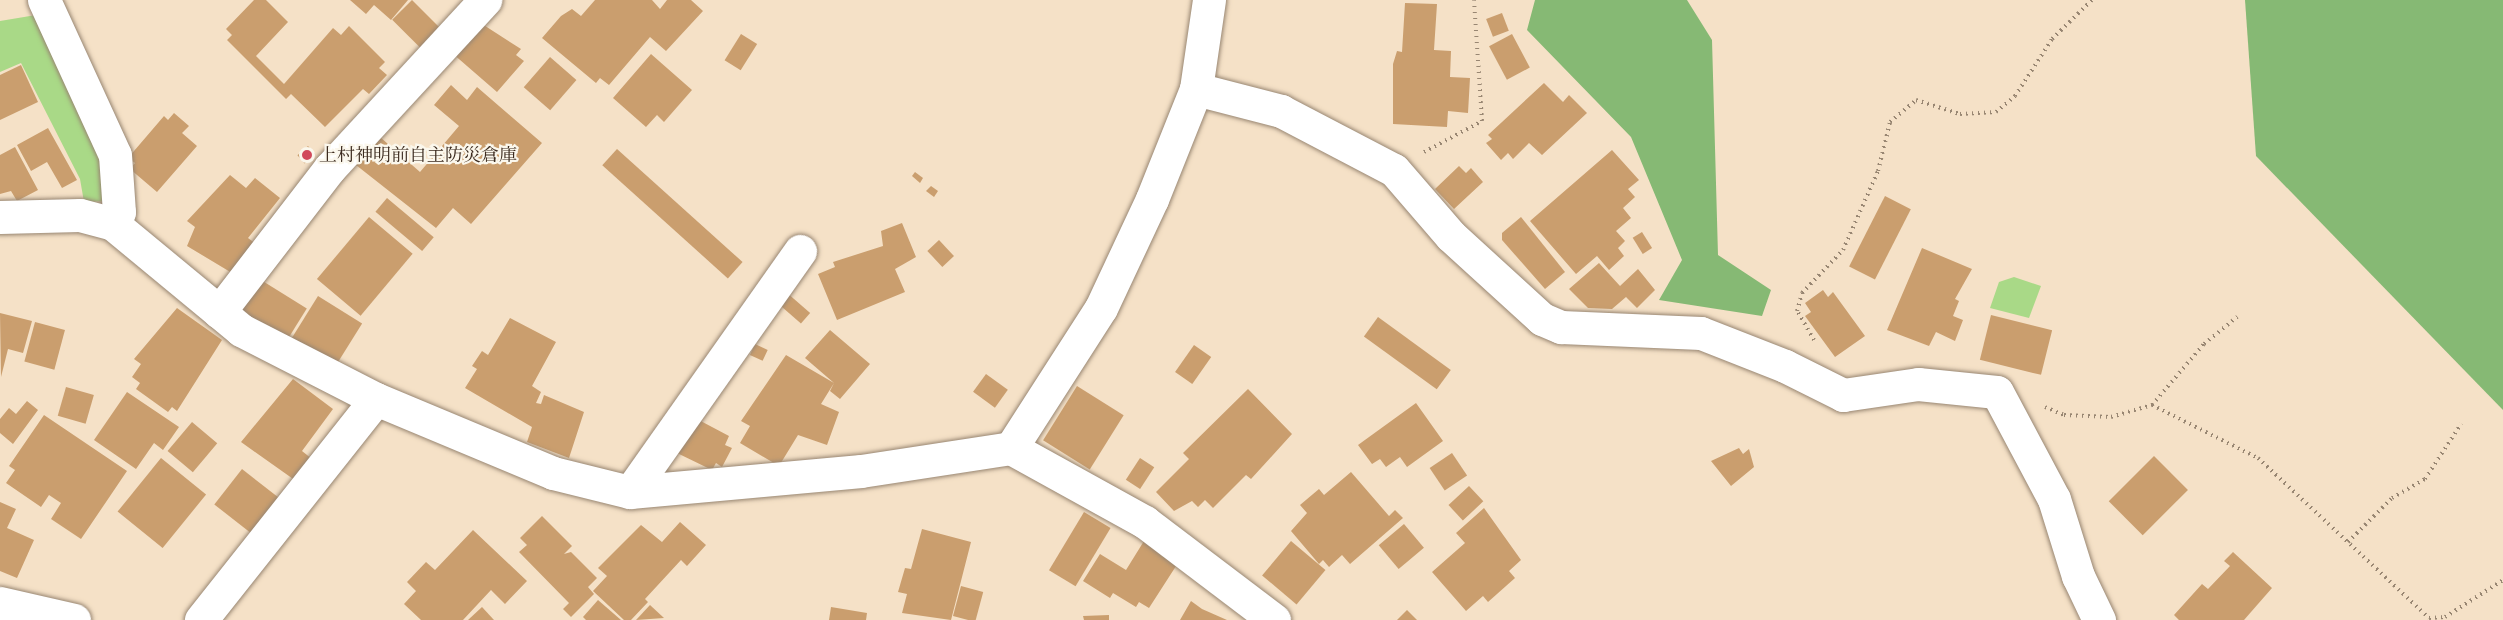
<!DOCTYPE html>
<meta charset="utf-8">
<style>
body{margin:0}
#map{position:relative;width:2503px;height:620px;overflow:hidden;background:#f5e1c7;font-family:Alegreya,"Noto Serif JP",serif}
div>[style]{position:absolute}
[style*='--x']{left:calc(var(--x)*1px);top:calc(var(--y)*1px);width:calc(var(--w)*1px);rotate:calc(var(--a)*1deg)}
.green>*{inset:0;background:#a9d987}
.forest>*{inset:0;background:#86b974}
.building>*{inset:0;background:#ca9e6e;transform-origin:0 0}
.path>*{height:4px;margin-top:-2px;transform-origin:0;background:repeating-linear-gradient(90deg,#988672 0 1.5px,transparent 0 6px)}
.roads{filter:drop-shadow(0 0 2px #988672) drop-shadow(0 0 2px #988672)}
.minor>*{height:33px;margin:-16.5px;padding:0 16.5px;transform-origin:16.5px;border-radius:16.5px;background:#fff}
.dots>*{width:16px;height:16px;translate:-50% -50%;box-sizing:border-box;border:3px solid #fbf7ec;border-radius:50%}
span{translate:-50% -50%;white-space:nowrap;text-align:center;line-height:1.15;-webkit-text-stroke:4.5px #fbf7ec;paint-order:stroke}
.poi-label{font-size:18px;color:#3b2a1e}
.left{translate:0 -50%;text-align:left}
</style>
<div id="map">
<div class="green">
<div style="clip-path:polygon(42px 14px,95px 120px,110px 201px,84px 202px,80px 179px,21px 63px,0 72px,0 21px)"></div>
<div style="clip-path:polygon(2014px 277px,2041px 286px,2029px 318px,1990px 308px,1999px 282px)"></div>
</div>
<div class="forest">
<div style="clip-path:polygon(1535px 0,1687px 0,1712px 40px,1718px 255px,1771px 290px,1762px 316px,1659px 300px,1682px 260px,1631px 137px,1527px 30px)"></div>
<div style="clip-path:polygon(2245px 0,2503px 0,2503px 410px,2256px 156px)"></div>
</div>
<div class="building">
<div style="clip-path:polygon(254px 0,266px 0,288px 22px,256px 56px,284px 84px,333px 28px,341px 35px,349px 26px,385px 62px,379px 68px,387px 75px,369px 94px,363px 89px,325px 127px,291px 94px,286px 99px,227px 40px,232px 35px,226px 29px)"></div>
<div style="clip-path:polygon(350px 0,408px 0,391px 20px,374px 5px,366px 14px)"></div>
<div style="left:412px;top:0;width:40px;height:28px;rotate:45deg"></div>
<div style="clip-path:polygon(595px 0,652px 0,660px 9px,667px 0,691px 0,703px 11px,666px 51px,650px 37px,609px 85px,600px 78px,596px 83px,542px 38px,561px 16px,572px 9px,581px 16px)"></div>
<div style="clip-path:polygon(1405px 3px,1437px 4px,1434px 50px,1451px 51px,1450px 77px,1470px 78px,1468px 113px,1448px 111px,1447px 127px,1393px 124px,1393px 64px,1397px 51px,1402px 52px)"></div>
<div style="left:1502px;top:13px;width:19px;height:17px;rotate:69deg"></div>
<div style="clip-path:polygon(479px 22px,521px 49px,516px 55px,524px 61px,497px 92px,452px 53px)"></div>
<div style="left:741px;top:34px;width:19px;height:31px;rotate:32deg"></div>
<div style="left:1512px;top:34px;width:38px;height:26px;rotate:62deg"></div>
<div style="clip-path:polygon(651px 54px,692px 90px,664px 122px,657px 115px,646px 127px,613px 98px)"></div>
<div style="left:550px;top:57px;width:35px;height:40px;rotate:41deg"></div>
<div style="clip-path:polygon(21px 65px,38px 102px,0 120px,0 75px)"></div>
<div style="clip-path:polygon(1544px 83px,1563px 102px,1569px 95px,1587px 113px,1542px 155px,1529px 143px,1513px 159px,1508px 153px,1501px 160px,1486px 143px,1492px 139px,1488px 135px)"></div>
<div style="clip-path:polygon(451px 85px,467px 100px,477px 87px,542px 143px,471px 224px,453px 208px,436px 228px,356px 165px,380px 137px,420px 172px,459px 126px,434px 105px)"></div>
<div style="clip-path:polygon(174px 113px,189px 126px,182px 133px,197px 146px,157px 192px,130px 169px,135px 163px,128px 158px,164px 116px,168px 120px)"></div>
<div style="clip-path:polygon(48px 128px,77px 180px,62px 188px,47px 162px,31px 171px,17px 145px)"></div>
<div style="left:308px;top:146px;width:11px;height:14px;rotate:49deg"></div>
<div style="clip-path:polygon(15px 147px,38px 190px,17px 201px,11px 191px,0 194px,0 155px)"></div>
<div style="left:617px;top:149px;width:169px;height:22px;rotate:42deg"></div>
<div style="clip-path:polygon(1612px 150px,1639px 180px,1628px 189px,1635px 197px,1623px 208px,1631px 218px,1616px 231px,1625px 241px,1618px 248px,1624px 256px,1609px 270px,1597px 256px,1576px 274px,1530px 221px)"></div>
<div style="clip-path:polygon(1459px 166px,1466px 173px,1471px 168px,1483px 182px,1454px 209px,1435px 189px)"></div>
<div style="clip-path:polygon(915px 172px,923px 178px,920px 183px,912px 176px)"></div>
<div style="clip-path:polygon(230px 175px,246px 188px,255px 178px,280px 198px,248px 238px,256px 244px,232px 273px,187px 246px,195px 227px,187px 221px)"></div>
<div style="clip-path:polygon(931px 186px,938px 191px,934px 197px,926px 191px)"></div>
<div style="left:1885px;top:196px;width:29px;height:79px;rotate:27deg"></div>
<div style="left:387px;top:198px;width:61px;height:18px;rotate:40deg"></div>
<div style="left:369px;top:217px;width:57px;height:81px;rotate:40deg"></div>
<div style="clip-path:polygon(1521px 217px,1565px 272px,1545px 289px,1502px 240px,1502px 233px)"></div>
<div style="clip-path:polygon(902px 223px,916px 257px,895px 269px,905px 292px,837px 320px,818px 274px,835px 267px,833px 262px,883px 246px,881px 231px)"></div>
<div style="left:1642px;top:232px;width:19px;height:11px;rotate:58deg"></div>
<div style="left:939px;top:240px;width:22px;height:16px;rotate:47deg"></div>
<div style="clip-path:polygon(1922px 248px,1972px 269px,1955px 299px,1959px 301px,1953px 316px,1963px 320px,1955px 341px,1936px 332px,1929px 346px,1887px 330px)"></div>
<div style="clip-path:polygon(1599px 263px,1620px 286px,1638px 269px,1655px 290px,1637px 308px,1626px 297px,1612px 309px,1588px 308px,1569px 289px)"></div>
<div style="left:261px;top:280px;width:54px;height:37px;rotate:32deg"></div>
<div style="clip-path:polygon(1823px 290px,1828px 297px,1833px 292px,1865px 336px,1835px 357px,1805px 316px,1811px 312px,1805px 303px)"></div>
<div style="left:786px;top:292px;width:32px;height:14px;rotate:41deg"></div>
<div style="left:318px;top:296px;width:52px;height:50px;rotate:32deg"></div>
<div style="clip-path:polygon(177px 308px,222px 340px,177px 411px,172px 407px,168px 412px,136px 389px,140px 383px,132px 377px,141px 364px,134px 359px)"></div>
<div style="clip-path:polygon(0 313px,32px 321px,23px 353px,8px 349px,1px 377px)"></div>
<div style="left:1991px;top:315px;width:63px;height:46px;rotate:14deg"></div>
<div style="left:1378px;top:317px;width:90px;height:24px;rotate:36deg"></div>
<div style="clip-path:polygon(510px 318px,556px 342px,532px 386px,541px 392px,536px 403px,541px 404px,544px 395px,584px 412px,569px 458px,527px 442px,532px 427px,465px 388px,477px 369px,472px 366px,482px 351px,488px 355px)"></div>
<div style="left:35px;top:322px;width:31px;height:41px;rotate:15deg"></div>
<div style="clip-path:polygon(830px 330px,870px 364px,840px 399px,830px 391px,834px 383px,821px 404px,839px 412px,827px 445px,798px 435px,779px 466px,740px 443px,750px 426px,741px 421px,786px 355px,834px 383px,805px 358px)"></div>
<div style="left:755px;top:344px;width:14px;height:12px;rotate:25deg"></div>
<div style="left:1194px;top:345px;width:21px;height:33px;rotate:35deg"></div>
<div style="left:986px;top:374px;width:27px;height:22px;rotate:36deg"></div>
<div style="clip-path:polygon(293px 379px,333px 409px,302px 451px,312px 459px,296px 481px,241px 442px)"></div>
<div style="left:1077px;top:386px;width:55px;height:64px;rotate:32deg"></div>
<div style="left:66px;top:387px;width:29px;height:30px;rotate:16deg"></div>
<div style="clip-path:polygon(1248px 389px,1292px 434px,1251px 479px,1246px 475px,1213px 508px,1205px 500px,1198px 507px,1192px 501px,1174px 511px,1156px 492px,1189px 459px,1183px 453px)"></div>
<div style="clip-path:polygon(127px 392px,179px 427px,163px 450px,154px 443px,136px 469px,94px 440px)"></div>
<div style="clip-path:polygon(27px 401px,38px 410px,13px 444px,0 433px,0 419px,9px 408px,16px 414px)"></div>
<div style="clip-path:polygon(1416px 403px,1443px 441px,1407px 467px,1400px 457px,1386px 467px,1380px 459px,1372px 464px,1358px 445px)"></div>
<div style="clip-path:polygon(44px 415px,127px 471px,81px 539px,51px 519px,61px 503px,49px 495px,41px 507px,6px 483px,15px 470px,9px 466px)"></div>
<div style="clip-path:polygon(695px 418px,729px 436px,725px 445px,732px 448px,722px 467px,716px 463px,712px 470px,677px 453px)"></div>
<div style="left:192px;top:422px;width:33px;height:38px;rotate:40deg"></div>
<div style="clip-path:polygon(1739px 448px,1743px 454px,1749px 449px,1754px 467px,1731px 486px,1711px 461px)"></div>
<div style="left:1452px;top:453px;width:27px;height:27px;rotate:56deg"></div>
<div style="left:2154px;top:456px;width:48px;height:64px;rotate:45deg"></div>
<div style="left:161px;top:458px;width:58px;height:69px;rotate:39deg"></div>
<div style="left:1140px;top:458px;width:17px;height:26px;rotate:33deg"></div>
<div style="left:242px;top:469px;width:48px;height:45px;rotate:38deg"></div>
<div style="clip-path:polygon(1351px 472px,1389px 516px,1395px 510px,1403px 518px,1350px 564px,1342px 555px,1329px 567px,1323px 560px,1319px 564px,1291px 531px,1307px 513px,1300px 505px,1319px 489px,1324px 495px)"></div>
<div style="left:1469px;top:486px;width:21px;height:28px;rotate:47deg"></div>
<div style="clip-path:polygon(0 502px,16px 509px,7px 528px,34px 540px,17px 578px,0 571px)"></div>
<div style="clip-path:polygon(1484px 508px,1521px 560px,1509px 571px,1515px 578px,1488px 602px,1483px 596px,1466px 611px,1432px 572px,1465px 543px,1456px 533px)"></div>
<div style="left:1084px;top:512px;width:31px;height:68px;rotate:31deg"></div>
<div style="clip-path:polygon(542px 516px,572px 546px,564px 554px,571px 552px,597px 578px,588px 587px,594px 594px,571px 617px,563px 609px,569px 603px,519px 552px,527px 545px,520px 538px)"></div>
<div style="clip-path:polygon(680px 522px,706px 545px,687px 566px,681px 560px,645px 599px,648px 602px,631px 620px,624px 620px,593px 591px,607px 576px,598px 568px,641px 525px,662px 542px)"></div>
<div style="left:1404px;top:524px;width:31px;height:33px;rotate:50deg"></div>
<div style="clip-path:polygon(922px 529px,971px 542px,951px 620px,902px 613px,907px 594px,898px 592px,905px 568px,911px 569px)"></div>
<div style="clip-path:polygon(473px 530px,527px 581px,505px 604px,491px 590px,463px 620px,421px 620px,404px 604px,416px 591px,407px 582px,426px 562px,435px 570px)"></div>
<div style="clip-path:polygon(1144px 541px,1178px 563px,1149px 608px,1139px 602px,1136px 607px,1113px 593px,1110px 598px,1083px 581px,1100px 554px,1126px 570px)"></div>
<div style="left:1291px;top:541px;width:45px;height:45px;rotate:40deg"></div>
<div style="clip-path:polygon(2233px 552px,2272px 588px,2244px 620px,2179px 620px,2174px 615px,2202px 584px,2208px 589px,2230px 566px,2224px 561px)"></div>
<div style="left:961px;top:586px;width:23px;height:31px;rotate:15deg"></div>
<div style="clip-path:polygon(598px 600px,621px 620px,586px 620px,583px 617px)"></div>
<div style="clip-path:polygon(1191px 601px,1202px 609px,1227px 620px,1180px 620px)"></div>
<div style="clip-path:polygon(650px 605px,664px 618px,636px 620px)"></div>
<div style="clip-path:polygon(482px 607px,494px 620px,468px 620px)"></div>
<div style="clip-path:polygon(831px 607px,867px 613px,866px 620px,829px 620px)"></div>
<div style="clip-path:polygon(1407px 610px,1417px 620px,1397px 620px)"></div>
<div style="clip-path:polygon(1109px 615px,1109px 620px,1084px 620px,1083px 616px)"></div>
</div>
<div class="path">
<div style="--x:1424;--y:152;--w:66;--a:-28.1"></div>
<div style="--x:1482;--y:121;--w:121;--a:-93.8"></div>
<div style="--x:1814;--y:340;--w:34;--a:-120"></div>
<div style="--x:1797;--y:311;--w:19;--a:-74"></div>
<div style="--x:1802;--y:293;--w:59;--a:-46.4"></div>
<div style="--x:1843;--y:250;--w:86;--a:-66.1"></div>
<div style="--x:1878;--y:171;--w:50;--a:-76.2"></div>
<div style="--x:1890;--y:122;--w:34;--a:-40"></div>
<div style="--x:1916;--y:100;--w:46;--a:17.7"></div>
<div style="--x:1960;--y:114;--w:36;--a:-3"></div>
<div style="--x:1996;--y:112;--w:25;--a:-40"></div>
<div style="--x:2015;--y:96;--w:68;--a:-57"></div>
<div style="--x:2052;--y:39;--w:56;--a:-44.3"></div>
<div style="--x:2152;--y:405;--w:80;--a:-49.6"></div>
<div style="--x:2204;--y:344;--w:43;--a:-39.3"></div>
<div style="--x:2045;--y:407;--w:21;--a:23"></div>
<div style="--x:2064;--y:415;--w:47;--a:2.4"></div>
<div style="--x:2111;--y:417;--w:43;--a:-16.3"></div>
<div style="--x:2152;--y:405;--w:119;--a:26.6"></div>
<div style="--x:2258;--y:458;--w:234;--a:43.1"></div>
<div style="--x:2429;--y:618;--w:16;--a:-4"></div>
<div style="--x:2445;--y:617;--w:69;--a:-32.5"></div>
<div style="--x:2348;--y:542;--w:62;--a:-45"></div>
<div style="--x:2392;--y:498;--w:38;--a:-30"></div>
<div style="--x:2425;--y:479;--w:66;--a:-56.8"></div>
</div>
<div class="roads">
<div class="minor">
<div style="--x:44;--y:0;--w:170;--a:65.4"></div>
<div style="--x:115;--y:155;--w:57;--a:86"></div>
<div style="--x:119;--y:212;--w:13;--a:117"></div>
<div style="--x:1196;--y:89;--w:88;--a:14.5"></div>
<div style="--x:1281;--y:111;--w:127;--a:27.6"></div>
<div style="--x:1394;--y:170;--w:87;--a:49.2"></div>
<div style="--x:1451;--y:236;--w:123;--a:42.4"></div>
<div style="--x:1542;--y:319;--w:21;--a:23"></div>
<div style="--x:1561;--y:327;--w:140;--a:2.5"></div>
<div style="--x:1701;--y:333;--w:90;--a:21.4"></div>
<div style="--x:1785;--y:366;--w:65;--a:26.6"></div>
<div style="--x:1843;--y:395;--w:76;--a:-8.3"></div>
<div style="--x:1918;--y:384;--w:79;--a:5.8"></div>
<div style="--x:1997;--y:392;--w:121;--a:62"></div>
<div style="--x:2054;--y:499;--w:81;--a:72.7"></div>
<div style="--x:2078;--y:576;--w:49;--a:64.5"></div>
<div style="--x:0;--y:217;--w:80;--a:-1.4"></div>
<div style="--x:80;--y:215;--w:34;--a:15"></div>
<div style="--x:113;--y:224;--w:166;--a:39.6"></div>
<div style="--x:241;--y:330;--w:152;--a:27.1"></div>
<div style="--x:376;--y:399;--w:282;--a:128.4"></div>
<div style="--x:219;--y:312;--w:182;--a:-52.4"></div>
<div style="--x:330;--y:168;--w:229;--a:-47.3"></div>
<div style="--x:376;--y:399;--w:192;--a:22.7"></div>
<div style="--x:553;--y:473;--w:79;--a:13.9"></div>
<div style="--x:630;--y:492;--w:232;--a:-5.2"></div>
<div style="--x:861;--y:471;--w:152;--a:-8.7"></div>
<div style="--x:1011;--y:448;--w:153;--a:28.9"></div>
<div style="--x:1145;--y:522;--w:162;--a:37.2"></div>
<div style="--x:1011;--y:448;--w:166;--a:-57.3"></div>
<div style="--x:1101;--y:308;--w:120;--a:-64.9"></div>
<div style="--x:1152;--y:199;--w:118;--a:-68.2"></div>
<div style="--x:1196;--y:89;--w:90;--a:-81.7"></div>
<div style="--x:630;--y:492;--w:295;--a:-54.8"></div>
<div style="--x:0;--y:603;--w:76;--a:12.9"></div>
</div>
</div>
<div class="dots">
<div style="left:307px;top:155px;background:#d1495b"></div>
</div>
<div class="poi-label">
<span class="left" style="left:319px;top:155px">上村神明前自主防災倉庫</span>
</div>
</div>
